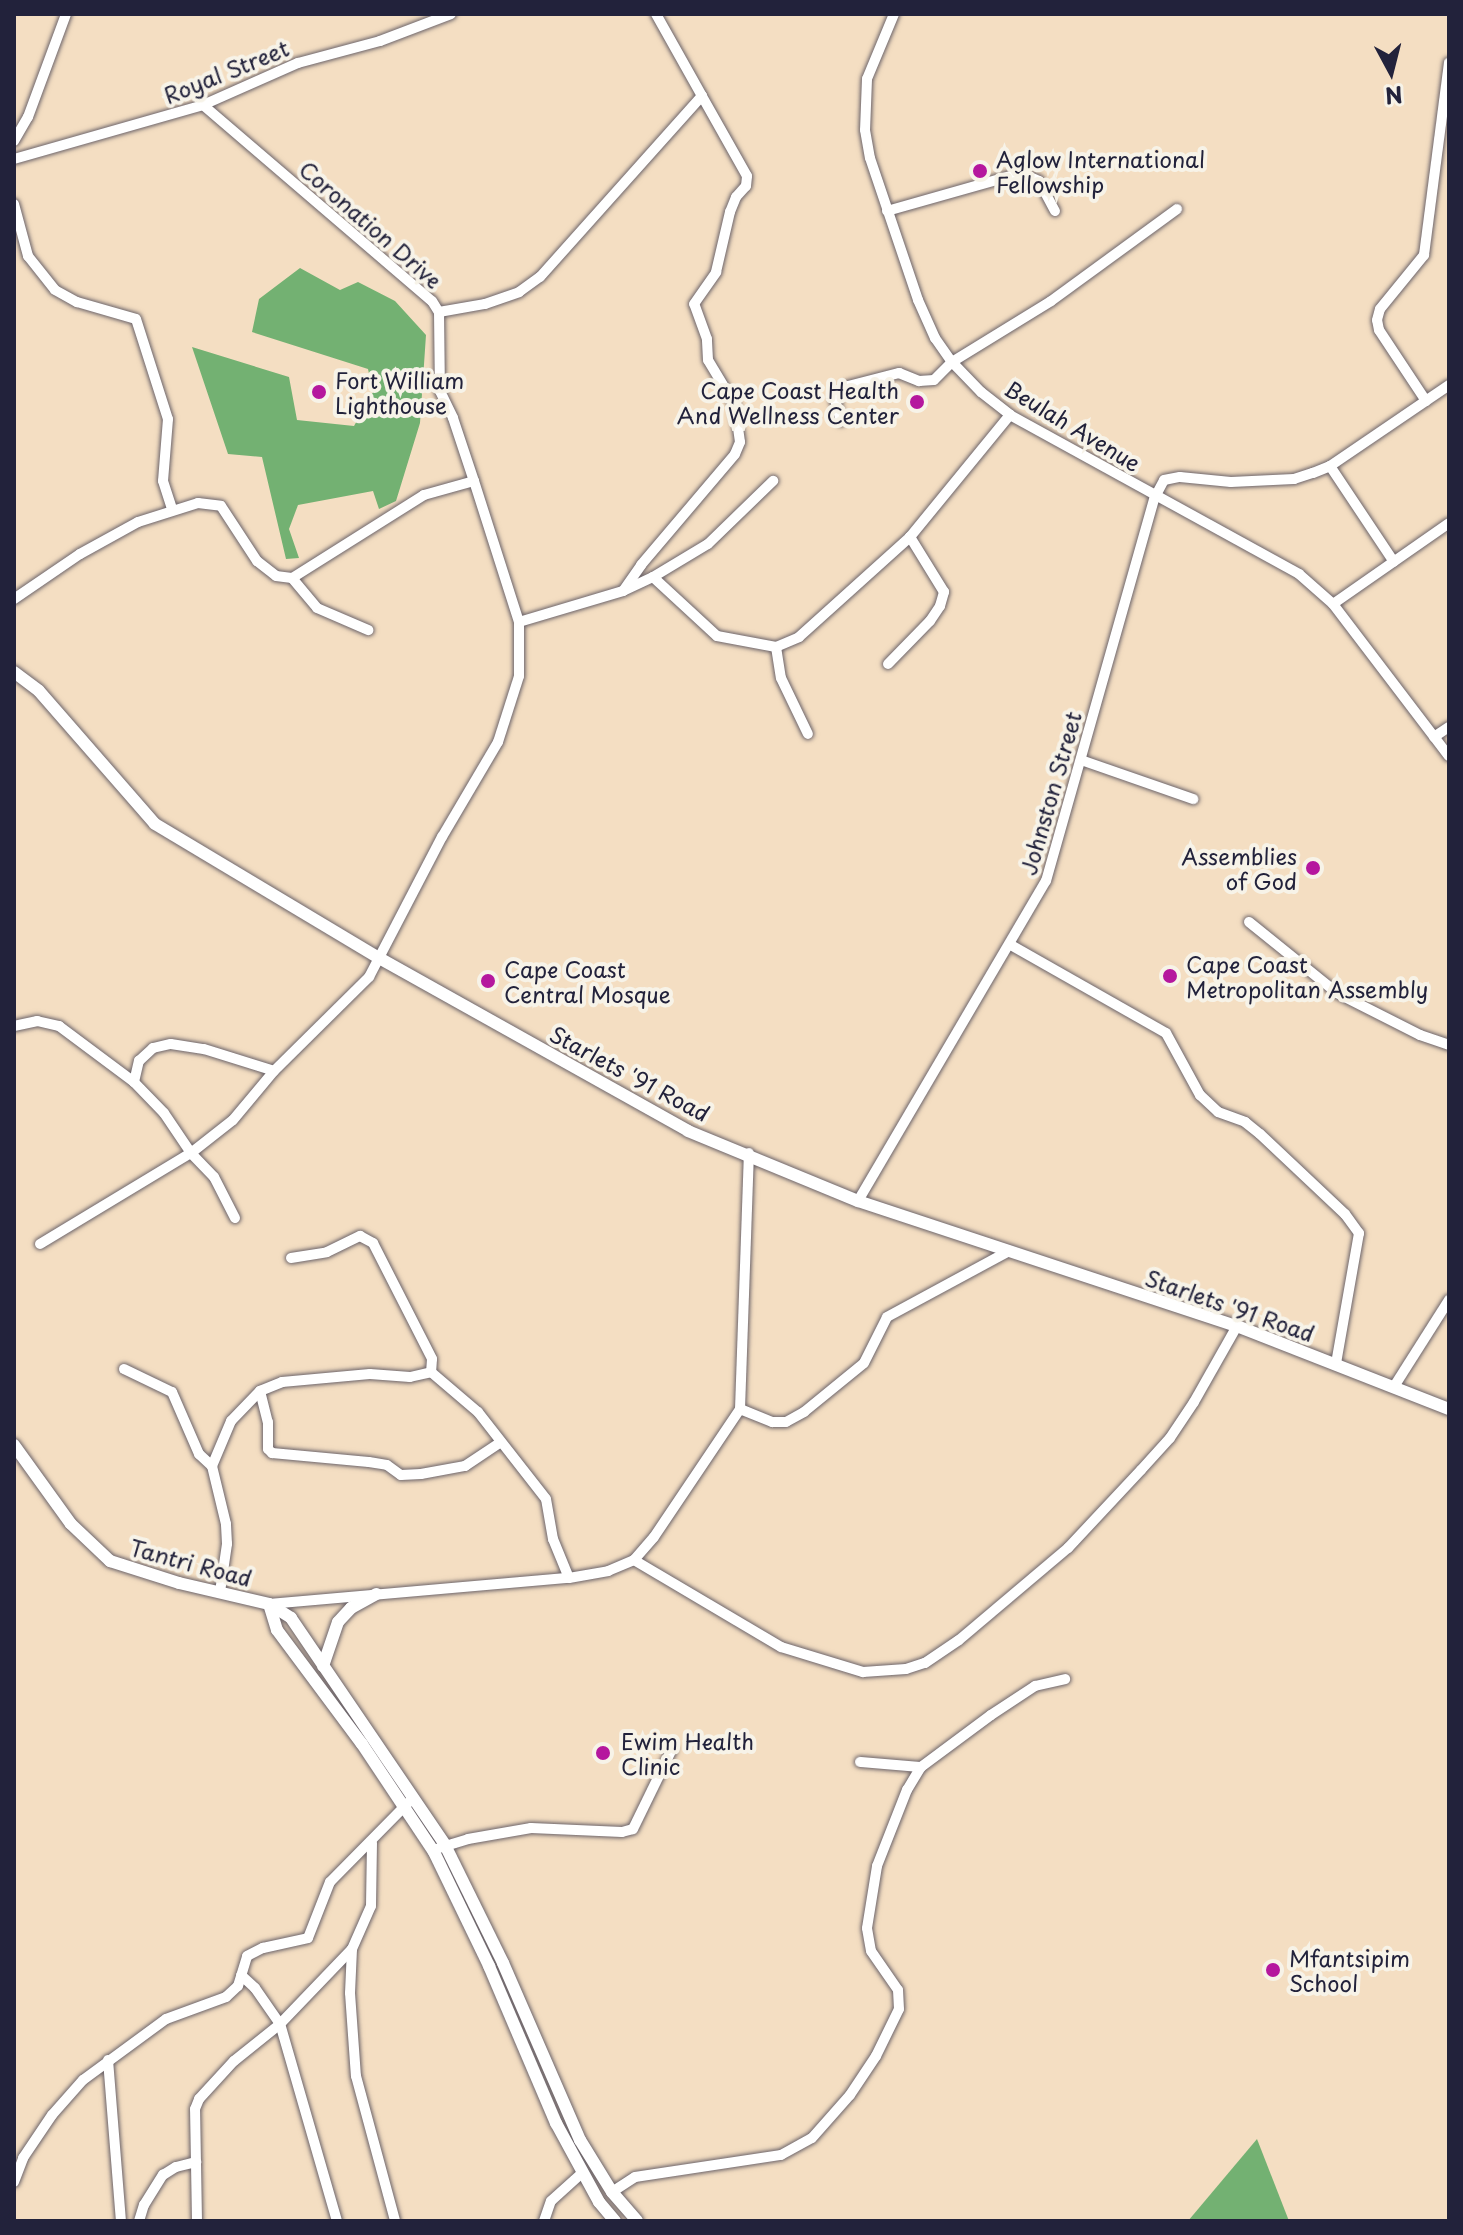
<!DOCTYPE html>
<style>
body{margin:0}
#map{position:relative;width:1463px;height:2235px;overflow:hidden;background:#f4dec2;font-family:"Playpen Sans",sans-serif}
div>[style]{position:absolute}
[style*='--x']{left:calc(var(--x)*1px);top:calc(var(--y)*1px);width:calc(var(--w)*1px);rotate:calc(var(--a)*1deg)}
.forest>*{inset:0;background:#73b172}
.roads{filter:drop-shadow(0 0 2px #6c646a) drop-shadow(0 0 2px #6c646a)}
.minor>*{height:10px;margin:-5px;padding:0 5px;transform-origin:5px;border-radius:5px;background:#fff}
.tertiary>*{height:12px;margin:-6px;padding:0 6px;transform-origin:6px;border-radius:6px;background:#fff}
.dots>*{width:22px;height:22px;translate:-50% -50%;box-sizing:border-box;border:4px solid #f7f3e8;border-radius:50%}
span{translate:-50% -50%;white-space:nowrap;text-align:center;line-height:1.15;-webkit-text-stroke:8px #f7f3e8;paint-order:stroke}
.street-label{font-size:22px;color:#22223b}
.poi-label{font-size:22px;color:#22223b}
.left{translate:0 -50%;text-align:left}
.right{translate:-100% -50%;text-align:right}
.frame{position:absolute;inset:0;border:16px solid #22223b;pointer-events:none}
.north{position:absolute;left:1351px;top:32px;width:80px;height:80px;-webkit-text-stroke:6px #f7f3e8;paint-order:stroke;rotate:173deg;font-size:22px;font-weight:700;line-height:32px;text-align:center;color:#22223b}
.north::after{content:'';display:block;margin:auto;width:28px;height:36px;background:#22223b;clip-path:polygon(50% 0,100% 100%,50% 72%,0 100%)}
</style>
<div id="map">
<div class="forest">
<div style="clip-path:polygon(300px 268px,340px 290px,358px 282px,395px 301px,426px 335px,420px 423px,396px 501px,379px 509px,373px 491px,298px 505px,289px 529px,299px 558px,286px 559px,262px 457px,228px 454px,192px 347px,289px 377px,297px 420px,354px 426px,373px 392px,368px 369px,252px 332px,259px 299px)"></div>
<div style="clip-path:polygon(1257px 2139px,1289px 2221px,1188px 2221px)"></div>
</div>
<div class="roads">
<div class="minor">
<div style="--x:894;--y:14;--w:70;--a:112.6"></div>
<div style="--x:867;--y:79;--w:51;--a:92.2"></div>
<div style="--x:865;--y:130;--w:28;--a:80"></div>
<div style="--x:870;--y:158;--w:150;--a:71.3"></div>
<div style="--x:918;--y:300;--w:42;--a:65.9"></div>
<div style="--x:935;--y:338;--w:29;--a:55"></div>
<div style="--x:952;--y:362;--w:42;--a:46"></div>
<div style="--x:981;--y:392;--w:37;--a:38"></div>
<div style="--x:1010;--y:415;--w:330;--a:28.8"></div>
<div style="--x:1299;--y:574;--w:45;--a:41.4"></div>
<div style="--x:1333;--y:604;--w:191;--a:52.7"></div>
<div style="--x:203;--y:105;--w:301;--a:40.6"></div>
<div style="--x:432;--y:301;--w:13;--a:58"></div>
<div style="--x:439;--y:312;--w:79;--a:89.3"></div>
<div style="--x:440;--y:391;--w:30;--a:64"></div>
<div style="--x:453;--y:418;--w:66;--a:71.6"></div>
<div style="--x:474;--y:481;--w:52;--a:164.4"></div>
<div style="--x:424;--y:495;--w:156;--a:147.8"></div>
<div style="--x:14;--y:141;--w:28;--a:-60"></div>
<div style="--x:28;--y:117;--w:110;--a:-69.7"></div>
<div style="--x:14;--y:159;--w:197;--a:-15.9"></div>
<div style="--x:203;--y:105;--w:104;--a:-23.9"></div>
<div style="--x:298;--y:63;--w:85;--a:-15"></div>
<div style="--x:380;--y:41;--w:76;--a:-20.8"></div>
<div style="--x:14;--y:204;--w:54;--a:74.9"></div>
<div style="--x:28;--y:256;--w:43;--a:51.5"></div>
<div style="--x:55;--y:290;--w:25;--a:29"></div>
<div style="--x:77;--y:302;--w:61;--a:16.1"></div>
<div style="--x:136;--y:319;--w:105;--a:72.3"></div>
<div style="--x:168;--y:419;--w:62;--a:94.6"></div>
<div style="--x:163;--y:481;--w:29;--a:72"></div>
<div style="--x:887;--y:211;--w:139;--a:-15.8"></div>
<div style="--x:1021;--y:173;--w:20;--a:24"></div>
<div style="--x:1039;--y:181;--w:34;--a:62"></div>
<div style="--x:439;--y:312;--w:47;--a:-9.9"></div>
<div style="--x:485;--y:304;--w:36;--a:-19"></div>
<div style="--x:519;--y:292;--w:26;--a:-36"></div>
<div style="--x:540;--y:277;--w:243;--a:-48.2"></div>
<div style="--x:702;--y:96;--w:94;--a:-119.3"></div>
<div style="--x:1426;--y:401;--w:85;--a:-123.5"></div>
<div style="--x:1379;--y:330;--w:10;--a:-101"></div>
<div style="--x:1377;--y:320;--w:11;--a:-75"></div>
<div style="--x:1380;--y:309;--w:70;--a:-50.8"></div>
<div style="--x:1424;--y:255;--w:194;--a:-82.6"></div>
<div style="--x:841;--y:421;--w:22;--a:-106"></div>
<div style="--x:835;--y:400;--w:19;--a:-47"></div>
<div style="--x:848;--y:386;--w:53;--a:-14.3"></div>
<div style="--x:899;--y:373;--w:22;--a:22"></div>
<div style="--x:919;--y:381;--w:15;--a:-4"></div>
<div style="--x:934;--y:380;--w:25;--a:-45"></div>
<div style="--x:952;--y:362;--w:116;--a:-31.6"></div>
<div style="--x:1051;--y:301;--w:156;--a:-36.1"></div>
<div style="--x:1330;--y:466;--w:115;--a:56.3"></div>
<div style="--x:474;--y:481;--w:148;--a:72.3"></div>
<div style="--x:519;--y:622;--w:109;--a:-16.6"></div>
<div style="--x:623;--y:591;--w:33;--a:-25"></div>
<div style="--x:653;--y:577;--w:87;--a:42.7"></div>
<div style="--x:717;--y:636;--w:60;--a:10.6"></div>
<div style="--x:776;--y:647;--w:25;--a:-23"></div>
<div style="--x:799;--y:637;--w:149;--a:-42"></div>
<div style="--x:910;--y:537;--w:158;--a:-50.7"></div>
<div style="--x:653;--y:577;--w:64;--a:-31"></div>
<div style="--x:708;--y:544;--w:91;--a:-44.1"></div>
<div style="--x:292;--y:578;--w:39;--a:50"></div>
<div style="--x:317;--y:608;--w:56;--a:23.3"></div>
<div style="--x:623;--y:591;--w:32;--a:-55"></div>
<div style="--x:641;--y:565;--w:145;--a:-49.7"></div>
<div style="--x:735;--y:454;--w:13;--a:-67"></div>
<div style="--x:740;--y:442;--w:37;--a:-98"></div>
<div style="--x:735;--y:405;--w:52;--a:-121"></div>
<div style="--x:708;--y:360;--w:21;--a:-93"></div>
<div style="--x:707;--y:339;--w:37;--a:-110"></div>
<div style="--x:694;--y:304;--w:39;--a:-55"></div>
<div style="--x:716;--y:272;--w:62;--a:-76.9"></div>
<div style="--x:730;--y:212;--w:16;--a:-68"></div>
<div style="--x:736;--y:197;--w:15;--a:-48"></div>
<div style="--x:746;--y:186;--w:10;--a:-84"></div>
<div style="--x:747;--y:176;--w:92;--a:-119.4"></div>
<div style="--x:14;--y:599;--w:80;--a:-34.3"></div>
<div style="--x:80;--y:554;--w:66;--a:-28.9"></div>
<div style="--x:138;--y:522;--w:63;--a:-17.6"></div>
<div style="--x:198;--y:503;--w:23;--a:7"></div>
<div style="--x:221;--y:506;--w:66;--a:56.8"></div>
<div style="--x:257;--y:561;--w:24;--a:38"></div>
<div style="--x:276;--y:576;--w:16;--a:7"></div>
<div style="--x:1333;--y:604;--w:141;--a:-34.9"></div>
<div style="--x:776;--y:647;--w:31;--a:81"></div>
<div style="--x:781;--y:678;--w:62;--a:64.3"></div>
<div style="--x:888;--y:664;--w:60;--a:-45.7"></div>
<div style="--x:930;--y:621;--w:18;--a:-56"></div>
<div style="--x:940;--y:606;--w:15;--a:-74"></div>
<div style="--x:944;--y:592;--w:65;--a:-121.7"></div>
<div style="--x:1434;--y:737;--w:18;--a:-34"></div>
<div style="--x:1081;--y:760;--w:119;--a:19.2"></div>
<div style="--x:1249;--y:922;--w:113;--a:38.9"></div>
<div style="--x:1337;--y:993;--w:93;--a:26.8"></div>
<div style="--x:1420;--y:1035;--w:31;--a:19"></div>
<div style="--x:1011;--y:945;--w:178;--a:29.6"></div>
<div style="--x:1166;--y:1033;--w:71;--a:61.3"></div>
<div style="--x:1200;--y:1095;--w:25;--a:43"></div>
<div style="--x:1218;--y:1112;--w:29;--a:20"></div>
<div style="--x:1245;--y:1122;--w:19;--a:39"></div>
<div style="--x:1260;--y:1134;--w:117;--a:43.3"></div>
<div style="--x:1345;--y:1214;--w:24;--a:54"></div>
<div style="--x:1359;--y:1233;--w:132;--a:100"></div>
<div style="--x:14;--y:1026;--w:24;--a:-12"></div>
<div style="--x:37;--y:1021;--w:23;--a:13"></div>
<div style="--x:59;--y:1026;--w:94;--a:36.7"></div>
<div style="--x:858;--y:1201;--w:371;--a:-59.6"></div>
<div style="--x:1046;--y:881;--w:399;--a:-74.2"></div>
<div style="--x:1155;--y:497;--w:19;--a:-62"></div>
<div style="--x:1164;--y:480;--w:16;--a:-11"></div>
<div style="--x:1180;--y:477;--w:51;--a:5.6"></div>
<div style="--x:1231;--y:482;--w:63;--a:-2.7"></div>
<div style="--x:1294;--y:479;--w:20;--a:-18"></div>
<div style="--x:1313;--y:473;--w:18;--a:-22"></div>
<div style="--x:1330;--y:466;--w:144;--a:-34.2"></div>
<div style="--x:235;--y:1218;--w:46;--a:-117.1"></div>
<div style="--x:214;--y:1177;--w:33;--a:-134"></div>
<div style="--x:191;--y:1153;--w:48;--a:-124"></div>
<div style="--x:164;--y:1113;--w:43;--a:-134.1"></div>
<div style="--x:134;--y:1082;--w:22;--a:-77"></div>
<div style="--x:139;--y:1061;--w:19;--a:-43"></div>
<div style="--x:153;--y:1048;--w:18;--a:-13"></div>
<div style="--x:171;--y:1044;--w:33;--a:9"></div>
<div style="--x:204;--y:1049;--w:73;--a:17.4"></div>
<div style="--x:40;--y:1244;--w:176;--a:-31.1"></div>
<div style="--x:191;--y:1153;--w:53;--a:-38.2"></div>
<div style="--x:233;--y:1120;--w:64;--a:-50.1"></div>
<div style="--x:274;--y:1071;--w:134;--a:-44.7"></div>
<div style="--x:369;--y:977;--w:158;--a:-62.5"></div>
<div style="--x:442;--y:837;--w:110;--a:-59.5"></div>
<div style="--x:498;--y:742;--w:69;--a:-72.3"></div>
<div style="--x:519;--y:676;--w:54;--a:-90"></div>
<div style="--x:291;--y:1258;--w:36;--a:-9"></div>
<div style="--x:327;--y:1252;--w:37;--a:-26"></div>
<div style="--x:360;--y:1236;--w:15;--a:28"></div>
<div style="--x:373;--y:1243;--w:130;--a:63"></div>
<div style="--x:432;--y:1359;--w:13;--a:94"></div>
<div style="--x:124;--y:1369;--w:53;--a:25.6"></div>
<div style="--x:172;--y:1392;--w:68;--a:66.5"></div>
<div style="--x:199;--y:1454;--w:18;--a:43"></div>
<div style="--x:431;--y:1372;--w:62;--a:40.4"></div>
<div style="--x:478;--y:1412;--w:110;--a:52"></div>
<div style="--x:546;--y:1499;--w:41;--a:80.1"></div>
<div style="--x:553;--y:1539;--w:42;--a:67.7"></div>
<div style="--x:1395;--y:1385;--w:101;--a:-57.6"></div>
<div style="--x:260;--y:1391;--w:32;--a:76"></div>
<div style="--x:268;--y:1422;--w:27;--a:90"></div>
<div style="--x:268;--y:1449;--w:6;--a:45"></div>
<div style="--x:272;--y:1453;--w:97;--a:5.3"></div>
<div style="--x:369;--y:1462;--w:18;--a:9"></div>
<div style="--x:387;--y:1465;--w:17;--a:36"></div>
<div style="--x:401;--y:1475;--w:20;--a:-3"></div>
<div style="--x:421;--y:1474;--w:45;--a:-10.3"></div>
<div style="--x:465;--y:1466;--w:43;--a:-33.7"></div>
<div style="--x:740;--y:1409;--w:256;--a:-88"></div>
<div style="--x:634;--y:1560;--w:171;--a:30.6"></div>
<div style="--x:781;--y:1647;--w:86;--a:17"></div>
<div style="--x:863;--y:1672;--w:43;--a:-4"></div>
<div style="--x:906;--y:1669;--w:20;--a:-18"></div>
<div style="--x:925;--y:1663;--w:41;--a:-34.1"></div>
<div style="--x:959;--y:1640;--w:143;--a:-40.2"></div>
<div style="--x:1068;--y:1548;--w:107;--a:-46.9"></div>
<div style="--x:1141;--y:1470;--w:43;--a:-47.8"></div>
<div style="--x:1170;--y:1438;--w:43;--a:-56.3"></div>
<div style="--x:1194;--y:1402;--w:87;--a:-60.5"></div>
<div style="--x:220;--y:1592;--w:49;--a:-81.7"></div>
<div style="--x:227;--y:1544;--w:20;--a:-93"></div>
<div style="--x:226;--y:1524;--w:60;--a:-103.6"></div>
<div style="--x:212;--y:1466;--w:49;--a:-67.1"></div>
<div style="--x:231;--y:1421;--w:42;--a:-46"></div>
<div style="--x:260;--y:1391;--w:24;--a:-22"></div>
<div style="--x:282;--y:1382;--w:88;--a:-5.2"></div>
<div style="--x:370;--y:1374;--w:40;--a:4.3"></div>
<div style="--x:410;--y:1377;--w:22;--a:-13"></div>
<div style="--x:269;--y:1604;--w:301;--a:-5"></div>
<div style="--x:569;--y:1578;--w:40;--a:-10"></div>
<div style="--x:608;--y:1571;--w:28;--a:-23"></div>
<div style="--x:634;--y:1560;--w:30;--a:-49"></div>
<div style="--x:654;--y:1537;--w:154;--a:-56.1"></div>
<div style="--x:740;--y:1409;--w:35;--a:22"></div>
<div style="--x:772;--y:1422;--w:14;--a:0"></div>
<div style="--x:786;--y:1422;--w:21;--a:-29"></div>
<div style="--x:804;--y:1412;--w:77;--a:-39.2"></div>
<div style="--x:864;--y:1363;--w:51;--a:-63.4"></div>
<div style="--x:887;--y:1317;--w:139;--a:-28.4"></div>
<div style="--x:860;--y:1762;--w:61;--a:4.7"></div>
<div style="--x:439;--y:1848;--w:30;--a:-17"></div>
<div style="--x:468;--y:1839;--w:64;--a:-9.9"></div>
<div style="--x:531;--y:1828;--w:91;--a:2.5"></div>
<div style="--x:622;--y:1832;--w:11;--a:-15"></div>
<div style="--x:633;--y:1829;--w:89;--a:-64"></div>
<div style="--x:352;--y:1949;--w:44;--a:92.6"></div>
<div style="--x:350;--y:1993;--w:83;--a:85.9"></div>
<div style="--x:356;--y:2076;--w:150;--a:74.9"></div>
<div style="--x:108;--y:2060;--w:162;--a:85.4"></div>
<div style="--x:14;--y:2182;--w:26;--a:-69"></div>
<div style="--x:23;--y:2158;--w:52;--a:-56"></div>
<div style="--x:52;--y:2115;--w:47;--a:-48.5"></div>
<div style="--x:83;--y:2080;--w:103;--a:-36.3"></div>
<div style="--x:166;--y:2019;--w:64;--a:-20.1"></div>
<div style="--x:226;--y:1997;--w:16;--a:-43"></div>
<div style="--x:238;--y:1986;--w:31;--a:-73"></div>
<div style="--x:247;--y:1956;--w:18;--a:-27"></div>
<div style="--x:263;--y:1948;--w:46;--a:-12.5"></div>
<div style="--x:308;--y:1938;--w:60;--a:-68.6"></div>
<div style="--x:330;--y:1882;--w:112;--a:-45.4"></div>
<div style="--x:612;--y:2192;--w:27;--a:-33"></div>
<div style="--x:635;--y:2177;--w:148;--a:-8.6"></div>
<div style="--x:781;--y:2155;--w:35;--a:-29"></div>
<div style="--x:812;--y:2138;--w:57;--a:-48.5"></div>
<div style="--x:850;--y:2095;--w:47;--a:-56.3"></div>
<div style="--x:876;--y:2056;--w:52;--a:-63.9"></div>
<div style="--x:899;--y:2009;--w:19;--a:-93"></div>
<div style="--x:898;--y:1990;--w:47;--a:-124.7"></div>
<div style="--x:871;--y:1951;--w:23;--a:-100"></div>
<div style="--x:867;--y:1928;--w:63;--a:-80.8"></div>
<div style="--x:877;--y:1866;--w:82;--a:-68.5"></div>
<div style="--x:907;--y:1790;--w:27;--a:-59"></div>
<div style="--x:921;--y:1767;--w:87;--a:-36.6"></div>
<div style="--x:991;--y:1715;--w:53;--a:-33.4"></div>
<div style="--x:1035;--y:1686;--w:31;--a:-13"></div>
<div style="--x:139;--y:2221;--w:17;--a:-73"></div>
<div style="--x:144;--y:2205;--w:36;--a:-58"></div>
<div style="--x:163;--y:2175;--w:15;--a:-32"></div>
<div style="--x:176;--y:2167;--w:21;--a:-14"></div>
<div style="--x:197;--y:2221;--w:112;--a:-91"></div>
<div style="--x:195;--y:2109;--w:11;--a:-68"></div>
<div style="--x:199;--y:2099;--w:52;--a:-47.4"></div>
<div style="--x:234;--y:2061;--w:59;--a:-38.8"></div>
<div style="--x:280;--y:2024;--w:44;--a:-124.8"></div>
<div style="--x:255;--y:1988;--w:19;--a:-137"></div>
<div style="--x:337;--y:2221;--w:205;--a:-106.1"></div>
<div style="--x:280;--y:2024;--w:104;--a:-46.2"></div>
<div style="--x:352;--y:1949;--w:47;--a:-66.2"></div>
<div style="--x:371;--y:1906;--w:63;--a:-89.1"></div>
<div style="--x:544;--y:2221;--w:21;--a:-71"></div>
<div style="--x:551;--y:2201;--w:42;--a:-42.1"></div>
</div>
<div class="tertiary">
<div style="--x:14;--y:672;--w:31;--a:37"></div>
<div style="--x:39;--y:691;--w:176;--a:48.9"></div>
<div style="--x:155;--y:824;--w:261;--a:30.9"></div>
<div style="--x:379;--y:958;--w:354;--a:29.2"></div>
<div style="--x:688;--y:1131;--w:184;--a:22.4"></div>
<div style="--x:858;--y:1201;--w:399;--a:18.3"></div>
<div style="--x:1237;--y:1326;--w:228;--a:21.4"></div>
<div style="--x:14;--y:1445;--w:97;--a:54.2"></div>
<div style="--x:71;--y:1524;--w:54;--a:43.5"></div>
<div style="--x:110;--y:1561;--w:72;--a:17.7"></div>
<div style="--x:179;--y:1583;--w:92;--a:13.1"></div>
<div style="--x:269;--y:1604;--w:26;--a:32"></div>
<div style="--x:291;--y:1618;--w:274;--a:55.8"></div>
<div style="--x:445;--y:1845;--w:131;--a:63.8"></div>
<div style="--x:503;--y:1963;--w:193;--a:66.5"></div>
<div style="--x:580;--y:2140;--w:61;--a:58.4"></div>
<div style="--x:612;--y:2192;--w:38;--a:49"></div>
<div style="--x:269;--y:1604;--w:27;--a:73"></div>
<div style="--x:277;--y:1630;--w:142;--a:53.3"></div>
<div style="--x:362;--y:1744;--w:130;--a:56.3"></div>
<div style="--x:434;--y:1852;--w:127;--a:64.2"></div>
<div style="--x:489;--y:1966;--w:171;--a:66.9"></div>
<div style="--x:556;--y:2123;--w:90;--a:61.4"></div>
<div style="--x:599;--y:2202;--w:25;--a:50"></div>
<div style="--x:323;--y:1666;--w:46;--a:-71.2"></div>
<div style="--x:338;--y:1622;--w:19;--a:-47"></div>
<div style="--x:351;--y:1608;--w:29;--a:-29"></div>
</div>
</div>
<div class="dots">
<div style="left:980px;top:171px;background:#b5179e"></div>
<div style="left:319px;top:392px;background:#b5179e"></div>
<div style="left:917px;top:402px;background:#b5179e"></div>
<div style="left:1313px;top:868px;background:#b5179e"></div>
<div style="left:1170px;top:976px;background:#b5179e"></div>
<div style="left:488px;top:981px;background:#b5179e"></div>
<div style="left:603px;top:1753px;background:#b5179e"></div>
<div style="left:1273px;top:1970px;background:#b5179e"></div>
</div>
<div class="street-label">
<span style="left:226px;top:71px;rotate:-22deg">Royal Street</span>
<span style="left:371px;top:224px;rotate:41deg">Coronation Drive</span>
<span style="left:1073px;top:425px;rotate:31deg">Beulah Avenue</span>
<span style="left:1050px;top:793px;rotate:-74deg">Johnston Street</span>
<span style="left:630px;top:1073px;rotate:28deg">Starlets '91 Road</span>
<span style="left:1230px;top:1305px;rotate:19deg">Starlets '91 Road</span>
<span style="left:191px;top:1562px;rotate:15deg">Tantri Road</span>
</div>
<div class="poi-label">
<span class="left" style="left:996px;top:171px">Aglow International<br>Fellowship</span>
<span class="left" style="left:335px;top:392px">Fort William<br>Lighthouse</span>
<span class="right" style="left:899px;top:402px">Cape Coast Health<br>And Wellness Center</span>
<span class="right" style="left:1297px;top:868px">Assemblies<br>of God</span>
<span class="left" style="left:1186px;top:976px">Cape Coast<br>Metropolitan Assembly</span>
<span class="left" style="left:504px;top:981px">Cape Coast<br>Central Mosque</span>
<span class="left" style="left:621px;top:1753px">Ewim Health<br>Clinic</span>
<span class="left" style="left:1289px;top:1970px">Mfantsipim<br>School</span>
</div>
<div class="frame"></div>
<div class="north">N</div>
</div>
